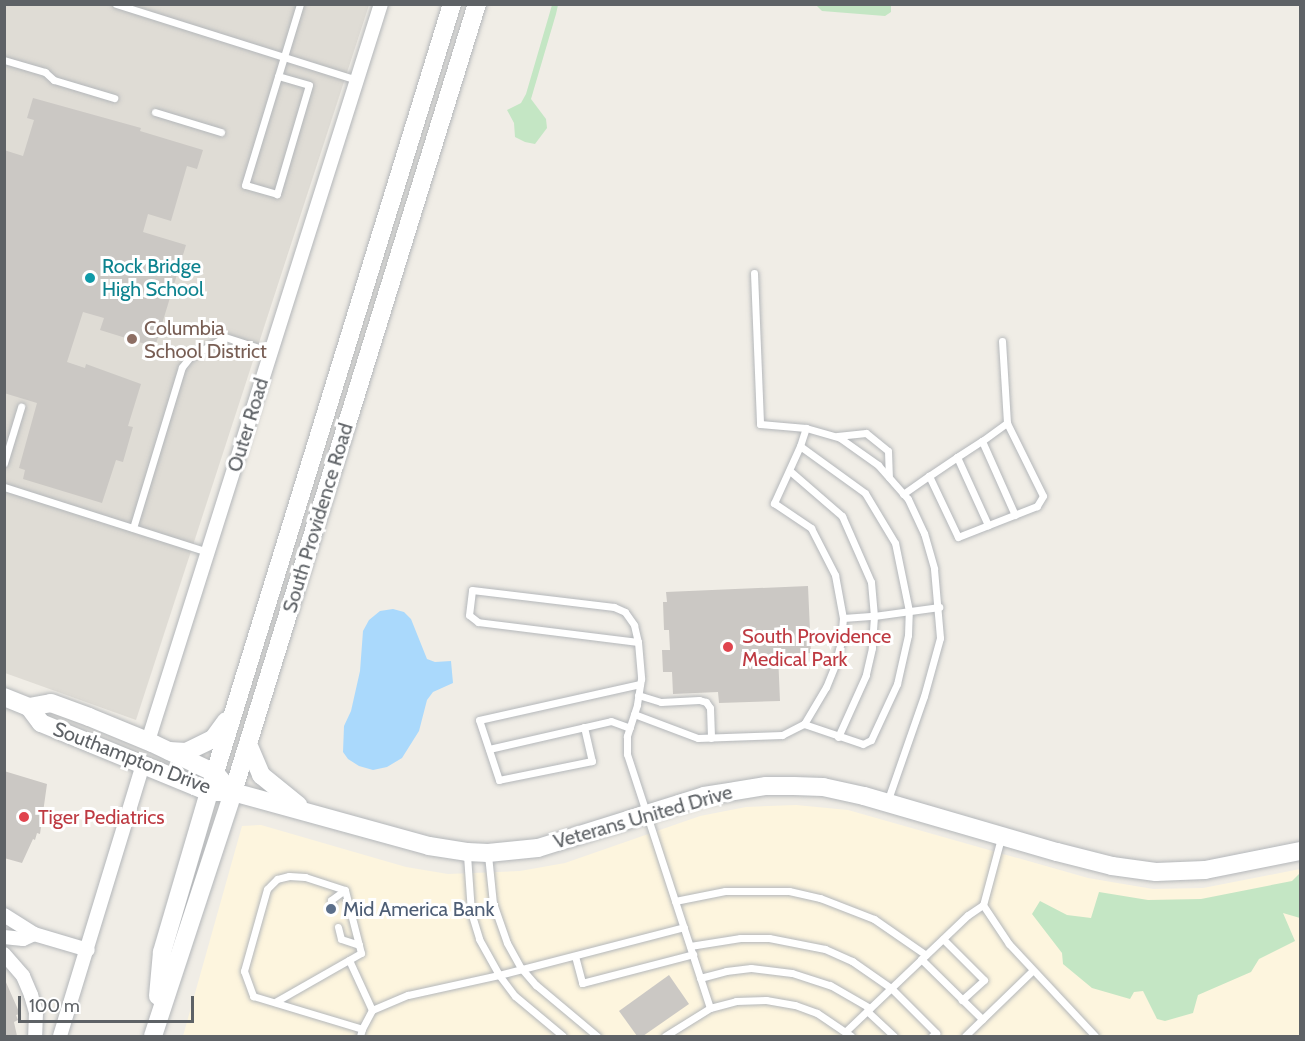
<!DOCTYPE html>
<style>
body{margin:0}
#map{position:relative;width:1305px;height:1041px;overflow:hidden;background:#f0ede6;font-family:Cabin,sans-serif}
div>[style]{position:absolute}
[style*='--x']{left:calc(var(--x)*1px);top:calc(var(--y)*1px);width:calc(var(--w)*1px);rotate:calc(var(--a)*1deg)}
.commercial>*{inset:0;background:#fdf5de}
.education>*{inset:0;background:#dfdcd5}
.green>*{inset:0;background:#c4e6c4}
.water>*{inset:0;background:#aad9fc}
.building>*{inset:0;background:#cbc8c4}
.roads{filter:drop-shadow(0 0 2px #b4b7ba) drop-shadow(0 0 2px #b4b7ba)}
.lane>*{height:7px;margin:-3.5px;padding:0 3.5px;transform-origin:3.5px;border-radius:3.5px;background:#fff}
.street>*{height:14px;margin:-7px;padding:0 7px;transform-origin:7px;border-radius:7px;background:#fff}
.secondary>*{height:18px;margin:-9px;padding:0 9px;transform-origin:9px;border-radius:9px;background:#fff}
.dots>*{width:16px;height:16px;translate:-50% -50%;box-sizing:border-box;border:3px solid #fff;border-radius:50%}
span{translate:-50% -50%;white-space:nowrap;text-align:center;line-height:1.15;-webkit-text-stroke:6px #fff;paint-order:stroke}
.culture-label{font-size:20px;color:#0d838f}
.left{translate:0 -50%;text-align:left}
.education-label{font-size:20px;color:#785e54}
.street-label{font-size:20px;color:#5e6266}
.health-label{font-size:20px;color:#be3a42}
.service-label{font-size:20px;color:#4e5e75}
.frame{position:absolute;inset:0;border:6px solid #5e6266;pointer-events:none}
.scale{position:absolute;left:18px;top:996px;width:176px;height:27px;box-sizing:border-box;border:3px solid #5e6266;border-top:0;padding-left:8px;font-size:18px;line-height:21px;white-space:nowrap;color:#5e6266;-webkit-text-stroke:4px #fff;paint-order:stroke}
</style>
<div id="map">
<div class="commercial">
<div style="clip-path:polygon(796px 805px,848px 810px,1088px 878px,1153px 889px,1203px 888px,1300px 869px,1300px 1036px,183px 1036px,242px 826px,261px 825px,406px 867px,448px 874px,520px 871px,565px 863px,700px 816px,746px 807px)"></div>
</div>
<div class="education">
<div style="clip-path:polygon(5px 5px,369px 5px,136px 720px,5px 673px)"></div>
</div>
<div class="green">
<div style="clip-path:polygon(552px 5px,558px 5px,556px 14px,531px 99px,546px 119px,547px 128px,535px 144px,525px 142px,515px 137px,514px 123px,507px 110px,521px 103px,526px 94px)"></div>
<div style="clip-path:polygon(891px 5px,891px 12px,885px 16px,822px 11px,816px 5px)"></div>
<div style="clip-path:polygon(1300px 873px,1300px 918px,1283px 913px,1295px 941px,1259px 959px,1251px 972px,1198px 995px,1193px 1013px,1165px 1021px,1157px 1019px,1143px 991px,1134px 992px,1130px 999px,1092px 988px,1063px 964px,1062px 953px,1032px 914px,1040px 901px,1067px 915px,1091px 918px,1099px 892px,1148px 900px,1201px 899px,1292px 881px)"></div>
</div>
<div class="water">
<div style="clip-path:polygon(393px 609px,404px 612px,411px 619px,427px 659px,435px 662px,451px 661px,453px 683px,433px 692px,427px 700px,419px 731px,402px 758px,387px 767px,373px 770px,359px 766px,348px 759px,343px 752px,344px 726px,351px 711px,360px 671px,363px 631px,369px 620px,380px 611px)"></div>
</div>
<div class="building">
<div style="clip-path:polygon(33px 98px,141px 128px,140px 131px,203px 150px,197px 169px,187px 166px,171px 221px,148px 214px,143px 232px,186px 245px,155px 347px,100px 330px,104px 318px,83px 312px,67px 362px,85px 368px,86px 364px,141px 384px,128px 426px,133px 427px,123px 462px,116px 460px,102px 503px,23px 479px,25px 470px,19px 468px,37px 403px,4px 393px,4px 150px,23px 156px,34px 120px,27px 118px)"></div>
<div style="clip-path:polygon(808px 586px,811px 653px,778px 654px,780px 701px,719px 703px,718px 692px,673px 694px,672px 672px,663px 672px,662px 650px,670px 650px,669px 630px,664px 630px,663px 602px,667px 602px,666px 592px)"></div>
<div style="clip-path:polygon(4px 771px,47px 784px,40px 834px,37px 833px,35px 840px,33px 839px,22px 863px,4px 858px)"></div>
<div style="clip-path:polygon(669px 975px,689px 1004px,643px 1036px,637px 1036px,619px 1011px)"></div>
<div style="clip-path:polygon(5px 980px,20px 1014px,16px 1015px,18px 1020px,14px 1022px,17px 1036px,4px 1036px)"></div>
</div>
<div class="roads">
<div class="lane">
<div style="--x:116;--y:4;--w:253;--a:17.5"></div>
<div style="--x:4;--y:60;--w:43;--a:16.3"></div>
<div style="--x:45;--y:72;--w:12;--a:42"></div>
<div style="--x:54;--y:80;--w:63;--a:16.7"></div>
<div style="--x:278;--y:76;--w:32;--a:16"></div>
<div style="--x:309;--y:85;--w:114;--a:106.4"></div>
<div style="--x:277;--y:194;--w:33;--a:-164"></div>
<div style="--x:245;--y:185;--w:189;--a:-73.1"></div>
<div style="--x:155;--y:112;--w:69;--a:16.9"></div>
<div style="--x:754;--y:273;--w:151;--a:87.7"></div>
<div style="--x:760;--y:424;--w:46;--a:5"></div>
<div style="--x:806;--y:428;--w:35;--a:16"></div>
<div style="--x:840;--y:438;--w:47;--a:35.4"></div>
<div style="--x:878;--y:465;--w:45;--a:48.6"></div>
<div style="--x:908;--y:499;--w:38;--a:65"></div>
<div style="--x:924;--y:533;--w:37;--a:74"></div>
<div style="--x:934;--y:569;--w:69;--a:85"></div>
<div style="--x:940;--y:638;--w:60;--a:105.4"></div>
<div style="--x:924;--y:696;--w:112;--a:109.2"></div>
<div style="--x:1002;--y:341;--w:82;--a:86.5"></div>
<div style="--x:837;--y:436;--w:29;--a:-6"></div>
<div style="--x:866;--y:433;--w:28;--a:39"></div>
<div style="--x:888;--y:451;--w:26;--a:88"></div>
<div style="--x:982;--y:441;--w:81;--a:66"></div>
<div style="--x:800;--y:446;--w:19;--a:-72"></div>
<div style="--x:957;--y:457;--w:75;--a:65.5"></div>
<div style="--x:4;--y:463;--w:59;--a:-73.1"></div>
<div style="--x:790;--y:471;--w:69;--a:40.9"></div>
<div style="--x:842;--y:516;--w:72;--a:66.3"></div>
<div style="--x:871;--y:582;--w:34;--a:85"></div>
<div style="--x:874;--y:616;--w:32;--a:94"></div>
<div style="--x:872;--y:648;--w:28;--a:103"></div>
<div style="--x:866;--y:675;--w:68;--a:114.3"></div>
<div style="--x:4;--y:487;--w:214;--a:17.7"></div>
<div style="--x:903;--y:494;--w:32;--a:-35"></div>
<div style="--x:929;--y:476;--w:34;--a:-34"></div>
<div style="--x:957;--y:457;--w:30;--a:-33"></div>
<div style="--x:982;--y:441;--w:31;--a:-36"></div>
<div style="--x:1007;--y:423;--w:81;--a:63.7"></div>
<div style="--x:1043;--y:496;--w:12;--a:121"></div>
<div style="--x:1037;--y:506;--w:85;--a:158.6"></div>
<div style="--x:958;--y:537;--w:68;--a:-115.4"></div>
<div style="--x:133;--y:528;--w:168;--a:-73.1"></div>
<div style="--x:182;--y:367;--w:13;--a:-51"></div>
<div style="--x:190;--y:357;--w:40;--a:-29.7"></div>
<div style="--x:225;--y:337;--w:48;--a:18.1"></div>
<div style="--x:843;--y:618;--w:31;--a:-4"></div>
<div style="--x:874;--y:616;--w:66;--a:-7.9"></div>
<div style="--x:638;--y:642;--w:161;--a:-172.9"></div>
<div style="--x:478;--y:622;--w:11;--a:-142"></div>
<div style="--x:469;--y:615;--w:25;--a:-83"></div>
<div style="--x:472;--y:590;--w:143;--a:6.8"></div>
<div style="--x:614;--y:607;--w:12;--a:24"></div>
<div style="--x:625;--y:612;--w:16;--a:55"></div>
<div style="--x:634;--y:625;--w:17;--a:77"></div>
<div style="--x:638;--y:642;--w:37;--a:85"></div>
<div style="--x:641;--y:679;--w:26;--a:99"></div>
<div style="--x:637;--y:705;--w:33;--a:108"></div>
<div style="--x:627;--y:736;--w:18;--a:90"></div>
<div style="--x:627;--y:754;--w:267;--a:71.9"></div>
<div style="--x:638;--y:695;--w:24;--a:17"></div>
<div style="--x:661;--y:702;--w:38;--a:-3"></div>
<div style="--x:699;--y:700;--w:7;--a:16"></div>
<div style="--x:706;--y:702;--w:7;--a:56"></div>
<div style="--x:710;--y:708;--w:30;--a:88"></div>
<div style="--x:634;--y:714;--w:68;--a:20.6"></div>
<div style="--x:698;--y:738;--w:84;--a:-2"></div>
<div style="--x:782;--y:735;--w:25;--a:-27"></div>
<div style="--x:804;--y:724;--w:62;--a:18.7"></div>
<div style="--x:863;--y:744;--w:9;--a:-27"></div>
<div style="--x:871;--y:740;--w:62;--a:-65.1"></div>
<div style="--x:897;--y:684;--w:50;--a:-77.3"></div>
<div style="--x:908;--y:635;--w:24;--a:-88"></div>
<div style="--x:909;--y:611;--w:69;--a:-101.6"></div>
<div style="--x:895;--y:543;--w:58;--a:-121"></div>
<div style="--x:865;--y:493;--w:80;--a:-144.1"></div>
<div style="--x:800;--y:446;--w:63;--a:114.5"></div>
<div style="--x:774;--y:503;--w:45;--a:34"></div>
<div style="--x:811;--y:528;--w:53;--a:62.9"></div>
<div style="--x:835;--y:575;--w:44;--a:79.5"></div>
<div style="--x:843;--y:618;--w:24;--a:95"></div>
<div style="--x:841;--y:642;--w:24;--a:105"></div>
<div style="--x:835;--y:665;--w:24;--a:112"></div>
<div style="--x:826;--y:687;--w:43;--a:120.7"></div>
<div style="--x:584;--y:727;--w:35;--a:77"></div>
<div style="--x:592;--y:761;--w:95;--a:168.5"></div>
<div style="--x:499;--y:780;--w:63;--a:-108.4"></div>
<div style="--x:479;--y:720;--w:165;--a:-12.6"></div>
<div style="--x:489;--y:749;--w:125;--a:-12.9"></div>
<div style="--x:611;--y:721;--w:20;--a:20"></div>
<div style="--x:1001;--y:838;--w:69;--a:105"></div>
<div style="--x:983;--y:905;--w:47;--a:56.3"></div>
<div style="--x:1009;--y:944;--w:126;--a:46.9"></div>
<div style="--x:467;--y:855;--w:57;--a:86"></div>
<div style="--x:471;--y:912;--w:28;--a:73"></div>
<div style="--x:479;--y:939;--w:41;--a:60.9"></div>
<div style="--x:499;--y:975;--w:26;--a:53"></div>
<div style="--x:515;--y:996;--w:62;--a:39.8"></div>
<div style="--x:488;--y:855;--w:48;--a:84.1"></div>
<div style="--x:493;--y:903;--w:42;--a:70.7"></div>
<div style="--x:507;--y:943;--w:29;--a:61"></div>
<div style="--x:521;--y:968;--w:23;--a:49"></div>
<div style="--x:536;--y:985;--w:80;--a:39.9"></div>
<div style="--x:675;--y:901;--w:51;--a:-11.3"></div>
<div style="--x:725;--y:891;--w:64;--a:0"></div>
<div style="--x:789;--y:891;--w:32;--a:13"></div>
<div style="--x:820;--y:898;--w:58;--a:21.3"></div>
<div style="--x:874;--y:919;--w:63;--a:34.7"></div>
<div style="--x:332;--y:905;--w:5;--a:-101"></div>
<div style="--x:331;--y:900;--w:17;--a:-36"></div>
<div style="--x:338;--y:927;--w:12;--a:76"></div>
<div style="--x:341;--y:939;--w:19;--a:18"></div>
<div style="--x:943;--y:939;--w:58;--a:45"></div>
<div style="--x:984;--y:980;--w:30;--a:138"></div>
<div style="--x:690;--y:946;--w:51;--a:-9.1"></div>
<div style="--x:740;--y:938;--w:29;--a:0"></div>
<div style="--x:769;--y:938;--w:57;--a:11.1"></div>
<div style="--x:825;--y:949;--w:30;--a:24"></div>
<div style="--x:852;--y:961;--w:47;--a:34.7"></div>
<div style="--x:891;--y:988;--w:64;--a:45"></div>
<div style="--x:936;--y:1033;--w:5;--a:143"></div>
<div style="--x:575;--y:956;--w:28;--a:75"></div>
<div style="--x:582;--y:983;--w:115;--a:-14.6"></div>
<div style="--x:921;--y:959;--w:86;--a:44.5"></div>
<div style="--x:349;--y:960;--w:55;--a:65.3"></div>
<div style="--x:372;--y:1010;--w:21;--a:118"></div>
<div style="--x:700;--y:978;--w:27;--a:-15"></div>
<div style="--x:726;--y:971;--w:25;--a:-7"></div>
<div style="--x:751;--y:968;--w:41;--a:7"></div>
<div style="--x:792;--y:973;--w:40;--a:18"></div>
<div style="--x:830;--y:985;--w:46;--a:29.9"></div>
<div style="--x:275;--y:1002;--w:99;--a:-29.7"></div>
<div style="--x:361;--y:953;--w:65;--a:-104.3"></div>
<div style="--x:345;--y:890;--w:42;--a:-162"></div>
<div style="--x:305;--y:877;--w:16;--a:-176"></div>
<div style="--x:289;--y:876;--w:12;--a:166"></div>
<div style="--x:277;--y:879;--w:14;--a:135"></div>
<div style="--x:267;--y:889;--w:85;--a:105.7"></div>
<div style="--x:244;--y:971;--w:27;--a:70"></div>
<div style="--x:253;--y:996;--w:114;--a:16.8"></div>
<div style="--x:362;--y:1029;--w:7;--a:106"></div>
<div style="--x:372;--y:1010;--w:39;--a:-23"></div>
<div style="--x:408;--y:995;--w:93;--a:-12.4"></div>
<div style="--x:499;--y:975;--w:191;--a:-14.5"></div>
<div style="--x:867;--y:1011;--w:37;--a:43"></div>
<div style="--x:846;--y:1031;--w:168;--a:-43.6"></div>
<div style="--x:968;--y:915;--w:18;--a:-34"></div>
<div style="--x:665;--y:1036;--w:53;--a:-31.9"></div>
<div style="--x:710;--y:1008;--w:27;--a:-15"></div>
<div style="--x:736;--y:1001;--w:30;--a:-2"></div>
<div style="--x:766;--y:1000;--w:29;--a:10"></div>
<div style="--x:795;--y:1005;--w:23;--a:20"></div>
<div style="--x:817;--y:1013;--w:41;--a:34.1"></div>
<div style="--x:965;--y:1036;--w:93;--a:-44.1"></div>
</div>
<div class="street">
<div style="--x:148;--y:741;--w:773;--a:-72.46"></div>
<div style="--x:4;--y:915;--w:36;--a:32"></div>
<div style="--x:34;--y:934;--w:56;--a:16.5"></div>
<div style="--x:4;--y:937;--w:19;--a:6"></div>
<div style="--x:23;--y:939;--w:12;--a:-24"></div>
<div style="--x:4;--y:954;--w:29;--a:49"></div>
<div style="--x:23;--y:976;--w:21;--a:67"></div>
<div style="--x:31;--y:995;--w:18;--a:74"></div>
<div style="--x:36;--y:1012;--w:24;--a:92"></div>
<div style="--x:60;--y:1036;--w:284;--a:-73"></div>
</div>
<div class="secondary">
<div style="--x:4;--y:697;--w:27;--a:22"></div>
<div style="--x:29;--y:707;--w:20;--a:53"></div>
<div style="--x:41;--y:723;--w:182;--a:22.3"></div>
<div style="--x:209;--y:792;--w:24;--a:0"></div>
<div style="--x:233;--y:792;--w:203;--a:15.4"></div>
<div style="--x:429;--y:846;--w:38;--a:9"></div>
<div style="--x:467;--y:852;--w:21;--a:3"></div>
<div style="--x:488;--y:853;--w:50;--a:-5.7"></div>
<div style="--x:538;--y:848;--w:174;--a:-17.4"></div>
<div style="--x:704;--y:796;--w:63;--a:-9.2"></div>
<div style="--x:766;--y:786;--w:28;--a:0"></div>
<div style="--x:794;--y:786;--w:29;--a:2"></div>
<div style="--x:823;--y:787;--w:42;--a:12.4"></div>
<div style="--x:864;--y:796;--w:201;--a:16.2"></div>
<div style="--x:1057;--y:852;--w:57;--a:14.3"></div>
<div style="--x:1112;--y:866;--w:44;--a:7.8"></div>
<div style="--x:1156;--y:872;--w:49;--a:-2.3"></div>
<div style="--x:1205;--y:870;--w:97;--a:-11.3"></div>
<div style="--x:29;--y:707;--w:22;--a:-10"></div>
<div style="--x:51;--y:703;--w:40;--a:20.2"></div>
<div style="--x:89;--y:717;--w:68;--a:22.4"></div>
<div style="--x:152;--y:743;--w:70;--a:25.5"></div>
<div style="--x:215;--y:773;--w:11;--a:49"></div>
<div style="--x:248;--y:744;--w:34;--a:67"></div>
<div style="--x:261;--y:775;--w:48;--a:39"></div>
<div style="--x:169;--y:751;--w:17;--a:3"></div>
<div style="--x:186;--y:752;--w:30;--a:-26"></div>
<div style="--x:213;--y:739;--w:22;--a:-54"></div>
<div style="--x:158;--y:996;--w:44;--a:-84.8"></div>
<div style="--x:162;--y:952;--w:167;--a:-73.6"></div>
<div style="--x:209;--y:792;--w:825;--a:-72.86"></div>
<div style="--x:153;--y:1036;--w:257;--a:-71.8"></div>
<div style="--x:233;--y:792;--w:825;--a:-72.8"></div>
</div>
</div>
<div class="dots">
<div style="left:90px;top:278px;background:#0f9aa8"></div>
<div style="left:132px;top:339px;background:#8d6e63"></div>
<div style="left:728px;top:647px;background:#e0444e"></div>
<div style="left:24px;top:817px;background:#e0444e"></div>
<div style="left:331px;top:909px;background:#5c6f8a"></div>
</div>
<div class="culture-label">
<span class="left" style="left:102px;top:278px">Rock Bridge<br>High School</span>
</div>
<div class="education-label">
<span class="left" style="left:144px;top:340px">Columbia<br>School District</span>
</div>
<div class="street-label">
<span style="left:248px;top:425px;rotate:-73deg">Outer Road</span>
<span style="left:318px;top:518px;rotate:-73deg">South Providence Road</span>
<span style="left:132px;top:758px;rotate:21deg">Southampton Drive</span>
<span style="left:643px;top:817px;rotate:-16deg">Veterans United Drive</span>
</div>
<div class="health-label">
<span class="left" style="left:742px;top:648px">South Providence<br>Medical Park</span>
<span class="left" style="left:38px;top:817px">Tiger Pediatrics</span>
</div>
<div class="service-label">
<span class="left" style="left:343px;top:909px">Mid America Bank</span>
</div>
<div class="frame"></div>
<div class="scale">100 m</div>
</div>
